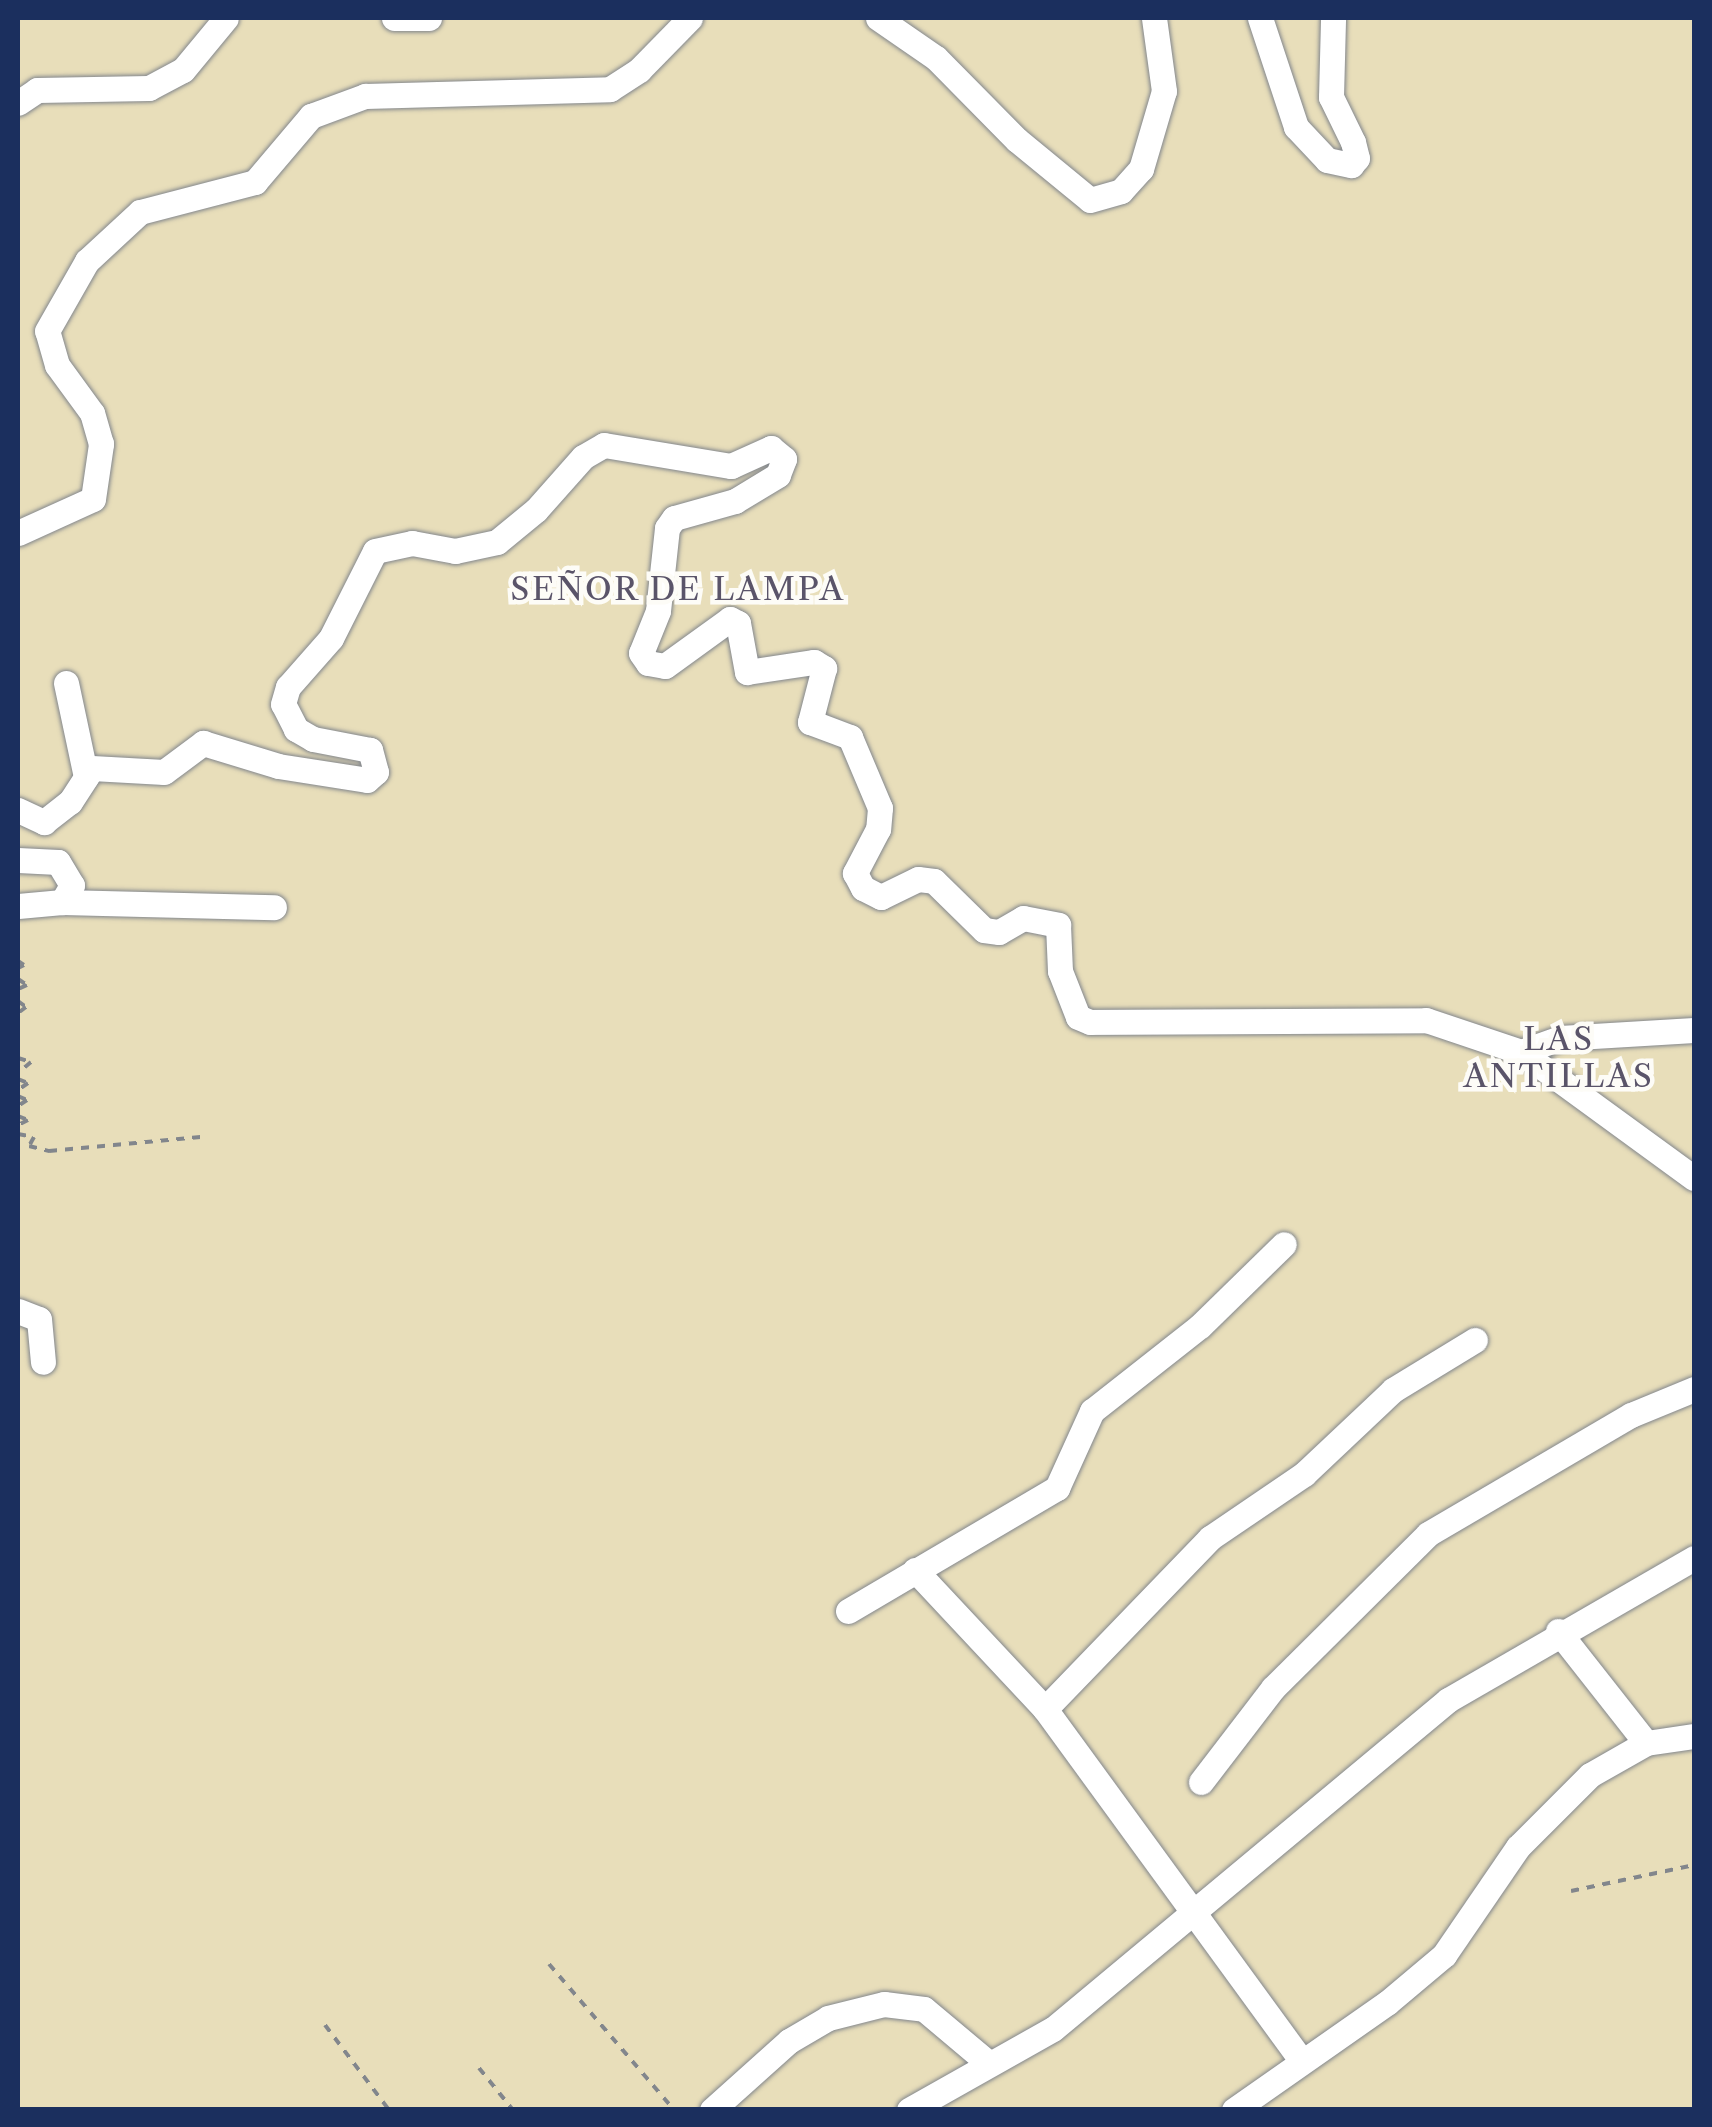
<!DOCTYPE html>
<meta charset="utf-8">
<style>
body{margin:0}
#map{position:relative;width:1712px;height:2127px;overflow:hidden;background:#e8deba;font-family:"Libre Caslon Text",serif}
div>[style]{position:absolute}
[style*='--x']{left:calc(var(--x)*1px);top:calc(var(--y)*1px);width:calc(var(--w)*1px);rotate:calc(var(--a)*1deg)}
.path>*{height:4px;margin-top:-2px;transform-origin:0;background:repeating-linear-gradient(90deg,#82868c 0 8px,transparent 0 16px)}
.roads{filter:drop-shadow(0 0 2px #82868c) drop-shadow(0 0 2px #82868c)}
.minor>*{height:25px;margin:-12.5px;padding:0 12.5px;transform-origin:12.5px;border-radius:12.5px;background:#fff}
span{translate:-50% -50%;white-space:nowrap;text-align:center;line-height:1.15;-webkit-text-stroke:9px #fdfcf7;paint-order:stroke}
.neighbourhood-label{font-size:32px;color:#5a5469;letter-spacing:2.5px}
.frame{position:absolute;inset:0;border:20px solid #1b2f5e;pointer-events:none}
</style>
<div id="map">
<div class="path">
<div style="--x:18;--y:934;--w:2;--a:90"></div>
<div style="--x:18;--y:961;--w:7;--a:34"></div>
<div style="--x:24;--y:965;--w:7;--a:153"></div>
<div style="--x:18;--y:979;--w:11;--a:34"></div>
<div style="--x:27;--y:985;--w:10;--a:156"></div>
<div style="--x:18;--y:1001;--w:10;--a:37"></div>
<div style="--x:26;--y:1007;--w:10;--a:143"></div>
<div style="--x:18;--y:1022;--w:5;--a:90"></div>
<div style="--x:18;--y:1042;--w:6;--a:90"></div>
<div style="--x:18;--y:1058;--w:14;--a:17"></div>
<div style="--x:31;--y:1062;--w:17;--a:140"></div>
<div style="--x:18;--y:1079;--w:11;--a:22"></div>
<div style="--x:28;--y:1083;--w:12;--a:145"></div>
<div style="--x:18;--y:1096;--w:10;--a:24"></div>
<div style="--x:27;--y:1100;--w:11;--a:146"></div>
<div style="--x:18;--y:1116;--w:11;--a:22"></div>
<div style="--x:28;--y:1120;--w:11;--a:153"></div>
<div style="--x:18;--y:1134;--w:16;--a:11"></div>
<div style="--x:34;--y:1137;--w:10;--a:119"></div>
<div style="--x:29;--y:1146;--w:21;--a:14"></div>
<div style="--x:49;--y:1151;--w:152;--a:-5.3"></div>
<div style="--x:1571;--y:1891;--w:126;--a:-11.9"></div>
<div style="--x:549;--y:1964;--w:192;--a:49.4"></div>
<div style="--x:325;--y:2025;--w:106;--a:53"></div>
<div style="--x:479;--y:2068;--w:54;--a:51"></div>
</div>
<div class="roads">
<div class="minor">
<div style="--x:394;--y:18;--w:35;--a:0"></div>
<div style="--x:878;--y:18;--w:70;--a:34.6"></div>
<div style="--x:936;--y:58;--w:115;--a:45.4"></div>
<div style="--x:1017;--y:140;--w:94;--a:39.4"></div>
<div style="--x:1090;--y:200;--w:32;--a:-16"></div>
<div style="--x:1121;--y:191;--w:30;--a:-48"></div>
<div style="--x:1141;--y:169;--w:81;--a:-73.6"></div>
<div style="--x:1164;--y:91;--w:74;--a:-97.8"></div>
<div style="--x:1260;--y:18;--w:115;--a:71.7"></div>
<div style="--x:1296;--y:127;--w:45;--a:46.8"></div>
<div style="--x:1327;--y:160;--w:25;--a:12"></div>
<div style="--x:1351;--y:165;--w:9;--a:-49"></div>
<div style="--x:1357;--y:158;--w:16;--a:-104"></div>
<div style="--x:1353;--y:142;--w:50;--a:-116.1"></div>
<div style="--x:1331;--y:97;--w:79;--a:-88.5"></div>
<div style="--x:18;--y:103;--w:23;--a:-34"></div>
<div style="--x:37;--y:90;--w:112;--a:-1"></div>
<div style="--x:149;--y:88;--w:38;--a:-28"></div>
<div style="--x:183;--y:70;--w:67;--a:-50.4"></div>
<div style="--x:18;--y:533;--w:82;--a:-24.4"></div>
<div style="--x:93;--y:499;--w:56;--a:-81.7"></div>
<div style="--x:101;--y:444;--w:32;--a:-106"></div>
<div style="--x:92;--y:413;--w:59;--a:-126.1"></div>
<div style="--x:57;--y:365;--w:35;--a:-106"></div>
<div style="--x:47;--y:331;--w:81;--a:-60.3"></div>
<div style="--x:87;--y:261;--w:72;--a:-42.8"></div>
<div style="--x:140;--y:212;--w:119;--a:-14.6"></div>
<div style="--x:255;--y:182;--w:87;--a:-49.7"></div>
<div style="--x:311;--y:116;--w:58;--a:-20.3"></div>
<div style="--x:365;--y:96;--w:245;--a:-1.6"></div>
<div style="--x:610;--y:89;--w:35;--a:-33"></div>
<div style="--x:639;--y:70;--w:73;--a:-45.6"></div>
<div style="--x:66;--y:683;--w:96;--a:78"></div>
<div style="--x:18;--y:810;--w:29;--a:25"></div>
<div style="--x:44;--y:822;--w:33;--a:-38"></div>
<div style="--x:70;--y:802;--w:40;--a:-57.1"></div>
<div style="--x:92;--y:768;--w:72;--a:3.2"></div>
<div style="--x:164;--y:772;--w:49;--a:-36.6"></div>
<div style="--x:203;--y:743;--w:78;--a:17"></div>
<div style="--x:278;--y:766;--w:90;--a:8.9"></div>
<div style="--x:367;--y:780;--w:12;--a:-42"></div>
<div style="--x:376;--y:772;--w:23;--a:-105"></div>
<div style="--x:370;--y:750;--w:58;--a:-169.1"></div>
<div style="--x:313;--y:739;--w:20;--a:-150"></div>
<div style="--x:296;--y:729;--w:28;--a:-117"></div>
<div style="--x:283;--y:704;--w:18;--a:-74"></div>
<div style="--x:288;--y:687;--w:65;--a:-48.7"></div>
<div style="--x:331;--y:638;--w:97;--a:-63.2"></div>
<div style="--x:375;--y:551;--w:38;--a:-12"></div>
<div style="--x:412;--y:543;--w:44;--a:10.5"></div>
<div style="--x:455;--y:551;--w:43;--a:-12.1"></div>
<div style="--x:497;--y:542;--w:50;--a:-39.4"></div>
<div style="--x:536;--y:510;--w:71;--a:-48.4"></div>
<div style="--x:583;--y:457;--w:24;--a:-30"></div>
<div style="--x:604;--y:445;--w:129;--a:9.4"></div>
<div style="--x:731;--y:466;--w:44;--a:-24.2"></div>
<div style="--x:771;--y:448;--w:17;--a:40"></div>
<div style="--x:784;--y:459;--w:17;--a:111"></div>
<div style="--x:778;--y:475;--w:50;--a:148.8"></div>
<div style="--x:735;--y:501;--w:63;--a:164.4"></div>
<div style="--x:674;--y:518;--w:12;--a:125"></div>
<div style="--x:667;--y:528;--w:83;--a:96.2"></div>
<div style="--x:658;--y:611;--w:45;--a:112"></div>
<div style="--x:641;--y:653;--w:12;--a:55"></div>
<div style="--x:648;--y:663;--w:17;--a:10"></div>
<div style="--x:665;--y:666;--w:80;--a:-35.9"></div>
<div style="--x:730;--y:619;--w:9;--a:27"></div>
<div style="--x:738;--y:623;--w:50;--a:79.6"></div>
<div style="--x:747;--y:672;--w:68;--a:-8.5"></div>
<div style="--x:814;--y:662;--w:12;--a:31"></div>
<div style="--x:824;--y:668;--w:56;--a:104.5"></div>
<div style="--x:810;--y:722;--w:43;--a:20.6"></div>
<div style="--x:850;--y:737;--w:77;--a:67.1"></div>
<div style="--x:880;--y:808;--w:21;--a:95"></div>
<div style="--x:878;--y:829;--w:50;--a:117.6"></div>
<div style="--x:855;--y:873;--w:17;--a:62"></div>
<div style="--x:863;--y:888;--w:20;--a:27"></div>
<div style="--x:881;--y:897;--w:41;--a:-25.9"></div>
<div style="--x:918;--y:879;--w:16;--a:7"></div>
<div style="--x:934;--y:881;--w:70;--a:44.4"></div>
<div style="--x:984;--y:930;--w:15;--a:8"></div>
<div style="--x:999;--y:932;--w:28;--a:-30"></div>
<div style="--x:1023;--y:918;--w:36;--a:11"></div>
<div style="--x:1058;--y:925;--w:46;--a:87.5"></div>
<div style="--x:1060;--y:971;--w:49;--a:68.6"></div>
<div style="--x:1078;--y:1017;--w:13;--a:23"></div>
<div style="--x:1090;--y:1022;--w:336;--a:-0.3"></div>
<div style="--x:1426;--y:1020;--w:100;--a:18.6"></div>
<div style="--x:1521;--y:1052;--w:41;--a:-19.7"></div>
<div style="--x:1560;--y:1038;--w:134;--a:-3.4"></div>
<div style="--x:18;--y:860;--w:40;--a:2.9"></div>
<div style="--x:58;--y:862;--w:27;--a:59"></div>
<div style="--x:72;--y:885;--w:20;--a:120"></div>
<div style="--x:62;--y:902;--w:44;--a:174.8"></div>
<div style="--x:62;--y:902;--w:212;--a:1.4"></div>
<div style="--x:1521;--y:1052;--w:214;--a:36.1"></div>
<div style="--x:18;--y:1311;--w:22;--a:21"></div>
<div style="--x:39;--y:1319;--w:43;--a:84.7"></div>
<div style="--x:915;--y:1570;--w:190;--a:46.9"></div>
<div style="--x:1045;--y:1709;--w:433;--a:53.9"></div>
<div style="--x:848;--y:1611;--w:243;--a:-30.5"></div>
<div style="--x:1057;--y:1488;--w:85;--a:-65.6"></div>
<div style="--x:1092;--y:1411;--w:137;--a:-38.2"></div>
<div style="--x:1200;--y:1326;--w:117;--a:-44.3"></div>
<div style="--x:1558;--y:1631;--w:142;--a:51.8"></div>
<div style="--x:1045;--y:1709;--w:238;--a:-46"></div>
<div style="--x:1210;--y:1538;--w:114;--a:-34.2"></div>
<div style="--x:1304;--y:1474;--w:122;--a:-43.3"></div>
<div style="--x:1393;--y:1390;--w:96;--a:-31.4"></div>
<div style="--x:1201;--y:1782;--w:118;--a:-52.5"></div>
<div style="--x:1273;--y:1688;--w:218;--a:-44.8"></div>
<div style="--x:1428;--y:1534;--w:235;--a:-30.4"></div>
<div style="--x:1631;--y:1415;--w:68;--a:-22.4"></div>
<div style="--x:712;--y:2110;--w:103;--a:-41.9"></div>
<div style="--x:789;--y:2041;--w:45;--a:-30.5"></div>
<div style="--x:828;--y:2018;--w:58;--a:-14"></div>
<div style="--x:884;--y:2004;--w:40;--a:7.1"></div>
<div style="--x:924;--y:2009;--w:81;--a:40"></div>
<div style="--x:909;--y:2110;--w:165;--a:-29.4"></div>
<div style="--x:1053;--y:2029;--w:514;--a:-39.79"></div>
<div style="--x:1448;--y:1700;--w:284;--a:-30"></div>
<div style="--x:1234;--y:2110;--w:187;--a:-35"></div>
<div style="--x:1387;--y:2003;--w:75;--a:-40.1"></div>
<div style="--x:1444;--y:1955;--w:131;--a:-55.6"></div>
<div style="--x:1518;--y:1847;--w:102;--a:-45"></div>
<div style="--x:1590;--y:1775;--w:64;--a:-29.7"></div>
<div style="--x:1646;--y:1743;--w:49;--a:-8.3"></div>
</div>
</div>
<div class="neighbourhood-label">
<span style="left:678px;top:589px">SEÑOR DE LAMPA</span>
<span style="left:1559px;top:1058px">LAS<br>ANTILLAS</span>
</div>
<div class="frame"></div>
</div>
